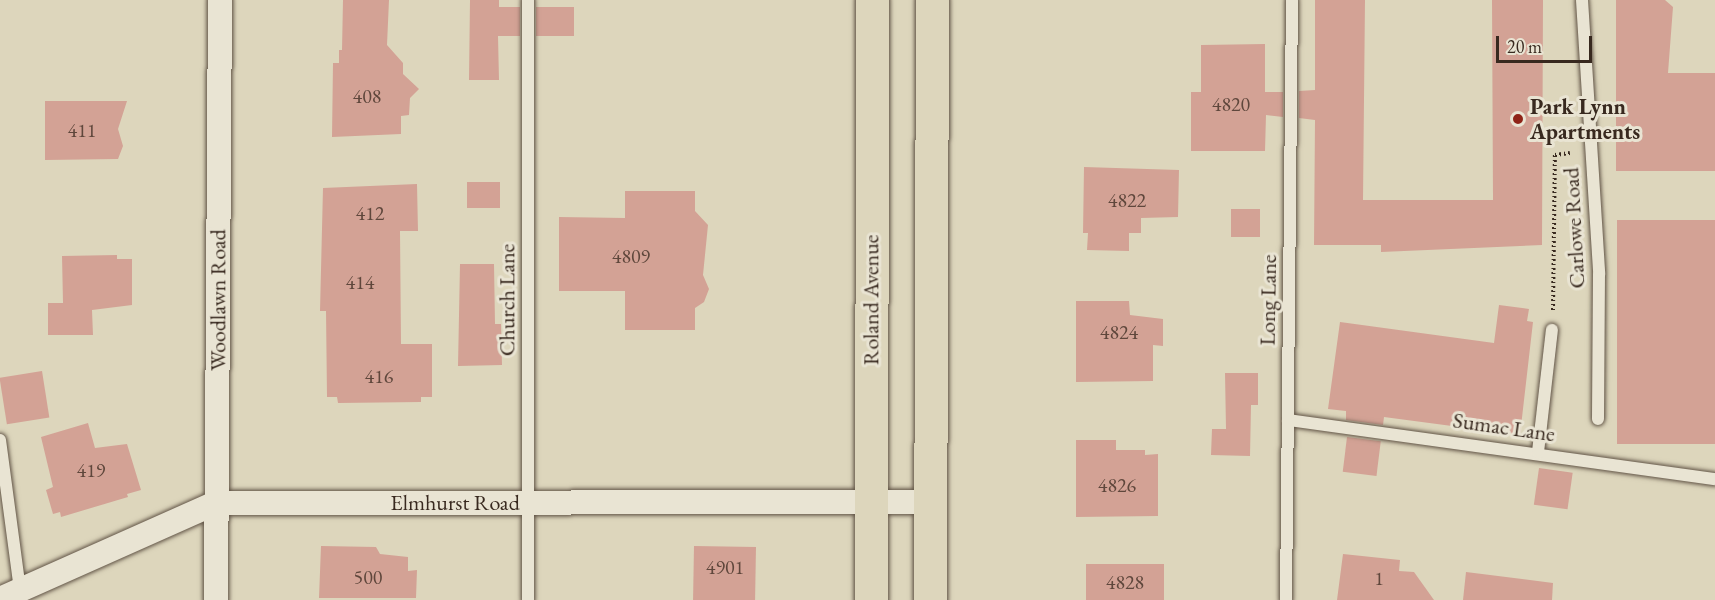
<!DOCTYPE html>
<style>
body{margin:0}
#map{position:relative;width:1715px;height:600px;overflow:hidden;background:#ddd6bc;font-family:"EB Garamond",serif}
div>[style]{position:absolute}
[style*='--x']{left:calc(var(--x)*1px);top:calc(var(--y)*1px);width:calc(var(--w)*1px);rotate:calc(var(--a)*1deg)}
.building>*{inset:0;background:#d3a295;transform-origin:0 0}
.path>*{height:4px;margin-top:-2px;transform-origin:0;background:repeating-linear-gradient(90deg,#38291f 0 1.5px,transparent 0 4.5px)}
.roads{filter:drop-shadow(0 0 2px #615446) drop-shadow(0 0 2px #615446)}
.lane>*{height:12px;margin:-6px;padding:0 6px;transform-origin:6px;border-radius:6px;background:#e9e4d3}
.street>*{height:24px;margin:-12px;padding:0 12px;transform-origin:12px;border-radius:12px;background:#e9e4d3}
.primary>*{height:33px;margin:-16.5px;padding:0 16.5px;transform-origin:16.5px;border-radius:16.5px;background:#ddd6bc}
.dots>*{width:16px;height:16px;translate:-50% -50%;box-sizing:border-box;border:3px solid #e9e4d3;border-radius:50%}
span{translate:-50% -50%;white-space:nowrap;text-align:center;line-height:1.15;-webkit-text-stroke:6px #e9e4d3;paint-order:stroke}
.number-label{font-size:20px;color:#5f473c}
.number-label span{-webkit-text-stroke-width:0}
.poi-label{font-size:22px;color:#38291f;font-weight:700}
.left{translate:0 -50%;text-align:left}
.street-label{font-size:22px;color:#38291f}
.scale{position:absolute;left:1496px;top:36px;width:96px;height:27px;box-sizing:border-box;border:3px solid #38291f;border-top:0;padding-left:8px;font-size:18px;line-height:21px;white-space:nowrap;color:#38291f;-webkit-text-stroke:4px #e9e4d3;paint-order:stroke}
</style>
<div id="map">
<div class="building">
<div style="clip-path:polygon(343px 0,389px 0,387px 45px,403px 63px,403px 74px,419px 89px,410px 98px,409px 115px,401px 116px,401px 134px,332px 137px,333px 63px,339px 63px,339px 50px,342px 50px)"></div>
<div style="clip-path:polygon(470px 0,499px 0,499px 7px,520px 7px,520px 36px,498px 36px,499px 80px,469px 80px)"></div>
<div style="clip-path:polygon(1315px 0,1365px 0,1363px 200px,1493px 200px,1492px 0,1543px 0,1542px 245px,1381px 252px,1381px 245px,1314px 245px,1315px 120px,1299px 118px,1299px 91px,1315px 90px)"></div>
<div style="clip-path:polygon(1616px 0,1665px 0,1673px 7px,1668px 73px,1715px 73px,1715px 171px,1616px 171px)"></div>
<div style="left:536px;top:7px;width:38px;height:29px"></div>
<div style="clip-path:polygon(1265px 44px,1265px 92px,1283px 92px,1283px 117px,1266px 115px,1265px 151px,1191px 151px,1191px 92px,1201px 92px,1201px 45px)"></div>
<div style="clip-path:polygon(45px 101px,127px 101px,118px 129px,123px 146px,118px 159px,45px 160px)"></div>
<div style="clip-path:polygon(1084px 167px,1179px 170px,1178px 217px,1141px 218px,1141px 233px,1129px 233px,1129px 251px,1087px 250px,1088px 233px,1083px 233px)"></div>
<div style="left:500px;top:182px;width:26px;height:33px;rotate:90deg"></div>
<div style="clip-path:polygon(417px 184px,418px 231px,400px 231px,401px 344px,432px 344px,432px 397px,421px 397px,421px 402px,338px 403px,337px 397px,327px 397px,326px 311px,320px 311px,323px 188px)"></div>
<div style="clip-path:polygon(625px 191px,695px 191px,695px 211px,708px 225px,703px 275px,709px 289px,704px 302px,695px 308px,695px 330px,625px 330px,625px 291px,559px 291px,559px 217px,625px 218px)"></div>
<div style="left:1231px;top:209px;width:29px;height:28px"></div>
<div style="left:1617px;top:220px;width:98px;height:224px"></div>
<div style="clip-path:polygon(117px 255px,117px 259px,132px 259px,132px 305px,92px 310px,93px 335px,48px 335px,48px 303px,63px 303px,62px 256px)"></div>
<div style="clip-path:polygon(460px 264px,494px 264px,495px 324px,501px 324px,502px 365px,458px 366px)"></div>
<div style="clip-path:polygon(1076px 301px,1129px 301px,1130px 315px,1163px 319px,1163px 346px,1153px 345px,1153px 381px,1076px 382px)"></div>
<div style="clip-path:polygon(1499px 305px,1529px 309px,1527px 321px,1533px 322px,1520px 435px,1384px 417px,1383px 425px,1346px 420px,1346px 411px,1328px 409px,1340px 322px,1494px 343px)"></div>
<div style="left:42px;top:371px;width:47px;height:43px;rotate:81deg"></div>
<div style="clip-path:polygon(1225px 373px,1258px 373px,1258px 405px,1251px 405px,1250px 456px,1211px 455px,1212px 429px,1226px 429px)"></div>
<div style="clip-path:polygon(88px 423px,95px 448px,127px 444px,141px 490px,127px 494px,128px 497px,61px 517px,60px 512px,53px 514px,46px 490px,53px 487px,41px 437px)"></div>
<div style="left:1347px;top:437px;width:34px;height:35px;rotate:7deg"></div>
<div style="clip-path:polygon(1076px 440px,1116px 440px,1116px 450px,1145px 450px,1145px 455px,1158px 454px,1158px 516px,1076px 517px)"></div>
<div style="left:1539px;top:468px;width:34px;height:37px;rotate:8deg"></div>
<div style="clip-path:polygon(321px 546px,376px 547px,380px 554px,408px 557px,408px 571px,417px 570px,416px 598px,319px 598px)"></div>
<div style="left:694px;top:546px;width:62px;height:54px;rotate:1deg"></div>
<div style="clip-path:polygon(1343px 554px,1400px 560px,1399px 571px,1414px 572px,1434px 600px,1337px 600px)"></div>
<div style="left:1086px;top:564px;width:78px;height:36px"></div>
<div style="clip-path:polygon(1466px 572px,1553px 583px,1552px 600px,1463px 600px)"></div>
</div>
<div class="path">
<div style="--x:1553;--y:310;--w:155;--a:-89.3"></div>
<div style="--x:1555;--y:155;--w:15;--a:-8"></div>
</div>
<div class="roads">
<div class="lane">
<div style="--x:1582;--y:0;--w:275;--a:86.4"></div>
<div style="--x:1599;--y:274;--w:145;--a:90.4"></div>
<div style="--x:1288;--y:420;--w:431;--a:7.9"></div>
<div style="--x:0;--y:440;--w:151;--a:82.4"></div>
<div style="--x:1538;--y:452;--w:123;--a:-83.5"></div>
<div style="--x:528;--y:600;--w:600;--a:-90"></div>
<div style="--x:1286;--y:600;--w:600;--a:-89.43"></div>
</div>
<div class="street">
<div style="--x:0;--y:599;--w:236;--a:-24"></div>
<div style="--x:216;--y:503;--w:714;--a:-0.08"></div>
<div style="--x:216;--y:600;--w:600;--a:-89.62"></div>
</div>
<div class="primary">
<div style="--x:871;--y:600;--w:600;--a:-89.9"></div>
<div style="--x:930;--y:600;--w:600;--a:-89.81"></div>
</div>
</div>
<div class="dots">
<div style="left:1518px;top:119px;background:#8f2418"></div>
</div>
<div class="number-label">
<span style="left:367px;top:96px">408</span>
<span style="left:1231px;top:104px">4820</span>
<span style="left:82px;top:130px">411</span>
<span style="left:1127px;top:200px">4822</span>
<span style="left:370px;top:213px">412</span>
<span style="left:631px;top:256px">4809</span>
<span style="left:360px;top:282px">414</span>
<span style="left:1119px;top:332px">4824</span>
<span style="left:379px;top:376px">416</span>
<span style="left:91px;top:470px">419</span>
<span style="left:1117px;top:485px">4826</span>
<span style="left:725px;top:567px">4901</span>
<span style="left:368px;top:577px">500</span>
<span style="left:1379px;top:578px">1</span>
<span style="left:1125px;top:582px">4828</span>
</div>
<div class="poi-label">
<span class="left" style="left:1530px;top:119px">Park Lynn<br>Apartments</span>
</div>
<div class="street-label">
<span style="left:1574px;top:228px;rotate:-93deg">Carlowe Road</span>
<span style="left:218px;top:300px;rotate:-90deg">Woodlawn Road</span>
<span style="left:507px;top:300px;rotate:-90deg">Church Lane</span>
<span style="left:871px;top:300px;rotate:-90deg">Roland Avenue</span>
<span style="left:1268px;top:300px;rotate:-89deg">Long Lane</span>
<span style="left:1504px;top:427px;rotate:8deg">Sumac Lane</span>
<span style="left:455px;top:503px">Elmhurst Road</span>
</div>
<div class="scale">20 m</div>
</div>
